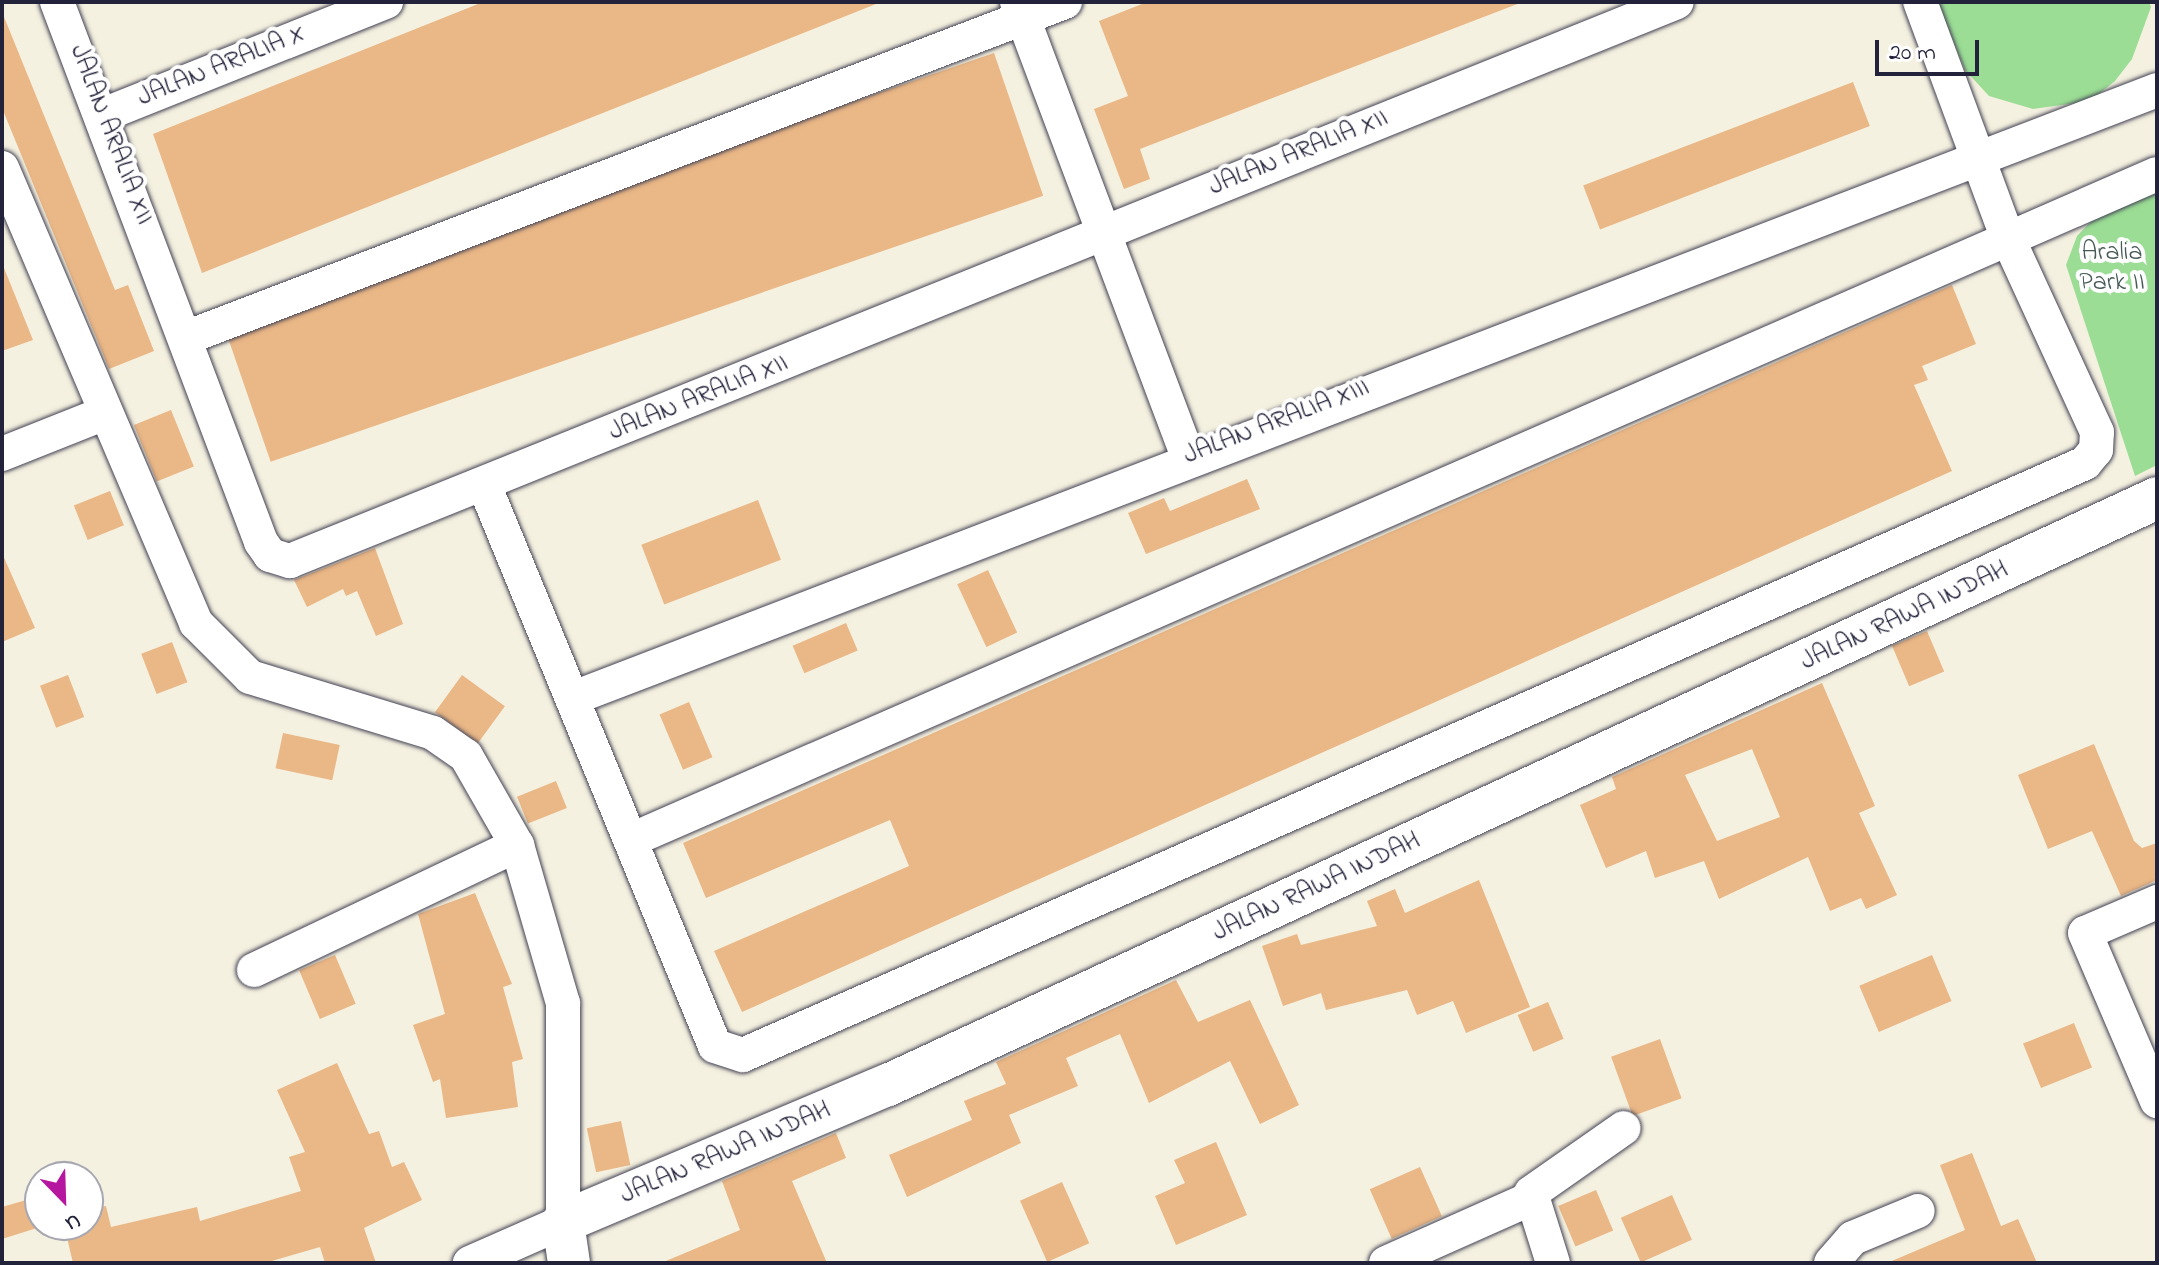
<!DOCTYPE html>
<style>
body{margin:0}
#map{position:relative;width:2159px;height:1265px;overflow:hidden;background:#f5f1e0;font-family:"Indie Flower",sans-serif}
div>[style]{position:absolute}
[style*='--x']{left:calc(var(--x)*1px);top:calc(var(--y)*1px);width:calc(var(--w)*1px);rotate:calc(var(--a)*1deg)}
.green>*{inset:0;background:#9bdd95}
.building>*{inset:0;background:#eab786;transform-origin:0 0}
.roads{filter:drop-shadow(0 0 2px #424154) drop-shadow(0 0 2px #424154)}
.minor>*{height:34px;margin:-17px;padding:0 17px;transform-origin:17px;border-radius:17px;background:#fff}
.tertiary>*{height:42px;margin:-21px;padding:0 21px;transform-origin:21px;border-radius:21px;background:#fff}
span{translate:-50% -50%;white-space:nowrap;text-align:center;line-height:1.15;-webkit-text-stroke:8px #fff;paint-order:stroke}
.street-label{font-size:26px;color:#22223b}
.park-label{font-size:26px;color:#465a56}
.frame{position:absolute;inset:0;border:4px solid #22223b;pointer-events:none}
.north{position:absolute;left:24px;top:1161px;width:80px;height:80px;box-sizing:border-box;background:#fff;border:2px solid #a7a7b1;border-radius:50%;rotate:157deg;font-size:22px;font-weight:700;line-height:32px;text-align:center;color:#22223b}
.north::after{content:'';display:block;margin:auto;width:28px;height:36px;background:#b5179e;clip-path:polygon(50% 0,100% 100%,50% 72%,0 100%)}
.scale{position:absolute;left:1875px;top:40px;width:104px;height:36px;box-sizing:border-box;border:4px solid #22223b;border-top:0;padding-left:10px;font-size:24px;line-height:28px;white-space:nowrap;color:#22223b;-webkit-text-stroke:6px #fff;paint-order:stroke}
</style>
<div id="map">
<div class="green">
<div style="clip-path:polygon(1937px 2px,2149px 2px,2151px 7px,2132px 59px,2115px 81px,2090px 101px,2033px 109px,1989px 96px,1965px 70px)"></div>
<div style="clip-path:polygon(2157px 183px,2157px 465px,2135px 476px,2066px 265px,2077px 236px,2102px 210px)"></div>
</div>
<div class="building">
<div style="clip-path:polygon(483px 2px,876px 2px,876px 4px,202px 273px,153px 134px)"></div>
<div style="clip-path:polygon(1147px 2px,1519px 2px,1520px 3px,1140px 149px,1150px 179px,1124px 189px,1094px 109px,1128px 96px,1099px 21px)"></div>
<div style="clip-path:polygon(2px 12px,115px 290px,128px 285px,154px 351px,109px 369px,2px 108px)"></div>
<div style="left:994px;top:53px;width:151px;height:817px;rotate:71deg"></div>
<div style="left:1853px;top:82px;width:47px;height:289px;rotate:69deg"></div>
<div style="clip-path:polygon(2px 263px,33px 340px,2px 351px)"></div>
<div style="clip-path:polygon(1952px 285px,1976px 344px,1922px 366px,1928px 380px,1914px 385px,1952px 471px,742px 1012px,714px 951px,909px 866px,890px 820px,706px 898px,683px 843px)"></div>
<div style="left:171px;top:410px;width:61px;height:40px;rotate:68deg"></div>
<div style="clip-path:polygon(1247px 479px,1260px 509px,1146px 554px,1128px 513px,1164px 498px,1170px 511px)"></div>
<div style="left:110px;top:491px;width:37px;height:39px;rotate:68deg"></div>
<div style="left:758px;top:500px;width:64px;height:125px;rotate:69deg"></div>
<div style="clip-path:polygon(375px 548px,403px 624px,376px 636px,357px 591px,346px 596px,343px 589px,307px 607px,294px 580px)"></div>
<div style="clip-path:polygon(2px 553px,35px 628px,2px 642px)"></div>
<div style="left:988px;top:570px;width:69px;height:34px;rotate:65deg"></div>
<div style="left:846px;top:623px;width:30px;height:58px;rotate:67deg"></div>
<div style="left:1927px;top:631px;width:44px;height:38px;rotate:67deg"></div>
<div style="left:172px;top:642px;width:43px;height:33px;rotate:69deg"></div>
<div style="left:68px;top:675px;width:45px;height:30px;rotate:69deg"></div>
<div style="left:462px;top:675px;width:53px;height:46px;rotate:36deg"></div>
<div style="clip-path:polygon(evenodd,1822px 683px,1875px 806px,1859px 813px,1897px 895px,1866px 909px,1861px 898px,1830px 911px,1808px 857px,1719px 899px,1704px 861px,1655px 878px,1646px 851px,1606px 868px,1580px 805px,1616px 789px,1612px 777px,1822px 683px,1752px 749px,1780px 817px,1717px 841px,1685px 775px,1752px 749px)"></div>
<div style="left:689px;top:702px;width:60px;height:32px;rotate:67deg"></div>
<div style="left:283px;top:733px;width:58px;height:36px;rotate:12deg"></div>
<div style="clip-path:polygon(2094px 744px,2134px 841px,2142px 848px,2157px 843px,2157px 880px,2121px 896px,2092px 831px,2048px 849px,2018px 775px)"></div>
<div style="left:556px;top:781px;width:29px;height:42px;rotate:68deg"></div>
<div style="clip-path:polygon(1479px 880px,1530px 1007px,1466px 1033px,1453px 1001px,1417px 1015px,1407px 990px,1326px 1010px,1321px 993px,1283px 1006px,1262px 946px,1297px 934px,1301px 945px,1377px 926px,1367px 901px,1395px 889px,1405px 913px)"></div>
<div style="clip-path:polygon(475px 893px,512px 984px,503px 987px,523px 1059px,512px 1062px,518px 1107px,446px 1118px,440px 1079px,433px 1082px,413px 1025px,445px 1014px,418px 914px)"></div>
<div style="left:335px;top:955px;width:53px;height:39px;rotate:67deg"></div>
<div style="left:1932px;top:955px;width:50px;height:79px;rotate:67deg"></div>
<div style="clip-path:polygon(1176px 980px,1198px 1022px,1250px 1000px,1299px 1105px,1260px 1124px,1230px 1061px,1149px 1103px,1120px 1034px,1066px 1058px,1078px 1086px,1009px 1115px,1021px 1143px,907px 1197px,889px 1155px,972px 1120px,964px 1101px,1006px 1084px,996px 1062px)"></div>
<div style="left:1548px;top:1002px;width:40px;height:33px;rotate:67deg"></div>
<div style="left:2074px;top:1023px;width:48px;height:55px;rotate:68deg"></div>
<div style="left:1660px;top:1039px;width:63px;height:52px;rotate:70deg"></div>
<div style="clip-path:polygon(337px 1063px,369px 1134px,379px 1131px,392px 1167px,404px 1162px,422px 1200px,364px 1228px,376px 1263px,325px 1263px,320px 1247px,265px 1263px,73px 1263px,64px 1225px,88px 1225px,88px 1210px,106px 1206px,111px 1227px,197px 1207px,200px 1221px,301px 1191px,289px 1157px,305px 1152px,277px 1090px)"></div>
<div style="left:621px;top:1121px;width:45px;height:35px;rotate:78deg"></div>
<div style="clip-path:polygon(836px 1133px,846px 1158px,792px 1181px,827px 1263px,661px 1263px,740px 1230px,722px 1181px)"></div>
<div style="clip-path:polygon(1216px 1142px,1247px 1215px,1176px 1245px,1155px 1196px,1185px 1183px,1174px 1160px)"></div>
<div style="clip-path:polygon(1972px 1153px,2001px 1226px,2018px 1219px,2037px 1263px,1887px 1263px,1965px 1230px,1940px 1165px)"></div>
<div style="left:1420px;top:1167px;width:54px;height:55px;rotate:66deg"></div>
<div style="left:1062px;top:1182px;width:67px;height:46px;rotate:66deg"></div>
<div style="left:1596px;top:1190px;width:44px;height:41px;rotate:67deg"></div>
<div style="left:1672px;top:1195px;width:49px;height:56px;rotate:66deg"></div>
<div style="clip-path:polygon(40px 1196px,40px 1227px,2px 1239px,2px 1207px)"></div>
</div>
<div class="roads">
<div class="minor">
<div style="--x:57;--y:2;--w:577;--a:69.3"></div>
<div style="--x:261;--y:542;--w:16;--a:55"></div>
<div style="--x:270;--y:555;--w:21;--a:17"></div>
<div style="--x:290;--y:561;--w:1495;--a:-21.95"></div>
<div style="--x:1017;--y:2;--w:485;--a:69.4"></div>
<div style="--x:103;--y:115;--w:305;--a:-21.8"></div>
<div style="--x:2;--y:168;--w:495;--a:66.9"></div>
<div style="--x:196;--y:623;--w:76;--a:45"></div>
<div style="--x:250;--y:677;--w:191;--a:17"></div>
<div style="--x:433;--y:733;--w:40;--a:34.9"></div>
<div style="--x:466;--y:756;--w:103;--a:60.2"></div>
<div style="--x:517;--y:845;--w:165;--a:73.8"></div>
<div style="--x:563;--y:1003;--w:219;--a:90"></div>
<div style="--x:563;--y:1222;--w:102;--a:156.2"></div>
<div style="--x:188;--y:337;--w:939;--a:-20.91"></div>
<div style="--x:2;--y:454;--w:111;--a:-21.7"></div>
<div style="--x:485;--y:487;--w:604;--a:67.64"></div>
<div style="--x:715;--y:1046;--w:29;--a:18"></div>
<div style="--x:743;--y:1055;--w:1467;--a:-23.8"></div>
<div style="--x:2085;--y:463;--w:17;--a:-50"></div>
<div style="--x:2096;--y:450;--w:18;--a:-87"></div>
<div style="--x:2097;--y:432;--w:218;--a:-114.7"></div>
<div style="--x:2006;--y:234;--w:247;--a:-110.3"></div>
<div style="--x:576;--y:697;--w:1694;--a:-21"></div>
<div style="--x:631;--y:840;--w:1665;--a:-23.58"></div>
<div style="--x:2157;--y:902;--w:78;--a:156.7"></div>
<div style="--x:2085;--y:933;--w:183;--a:66.8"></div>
<div style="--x:254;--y:970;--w:291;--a:-25.4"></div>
<div style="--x:1386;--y:1263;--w:158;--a:-24"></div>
<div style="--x:1553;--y:1263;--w:73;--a:-107.4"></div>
<div style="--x:1531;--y:1193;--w:113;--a:-35"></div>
<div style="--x:1831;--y:1263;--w:33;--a:-49"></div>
<div style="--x:1853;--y:1238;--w:70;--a:-22.6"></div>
</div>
<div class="tertiary">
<div style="--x:569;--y:1263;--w:41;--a:-98.3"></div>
<div style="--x:563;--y:1222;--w:353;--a:-22.9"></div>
<div style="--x:888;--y:1085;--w:1398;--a:-24.82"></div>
</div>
</div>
<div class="street-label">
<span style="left:222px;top:67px;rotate:-22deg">JALAN ARALIA X</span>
<span style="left:110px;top:135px;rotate:69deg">JALAN ARALIA XII</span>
<span style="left:1299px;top:154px;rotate:-22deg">JALAN ARALIA XII</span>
<span style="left:699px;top:399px;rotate:-22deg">JALAN ARALIA XII</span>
<span style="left:1277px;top:423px;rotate:-21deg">JALAN ARALIA XIII</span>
<span style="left:1905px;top:617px;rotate:-25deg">JALAN RAWA INDAH</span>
<span style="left:1317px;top:888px;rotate:-25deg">JALAN RAWA INDAH</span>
<span style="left:726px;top:1154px;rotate:-23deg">JALAN RAWA INDAH</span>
</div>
<div class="park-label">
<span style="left:2112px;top:269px">Aralia<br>Park II</span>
</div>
<div class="frame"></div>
<div class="north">U</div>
<div class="scale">20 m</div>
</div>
